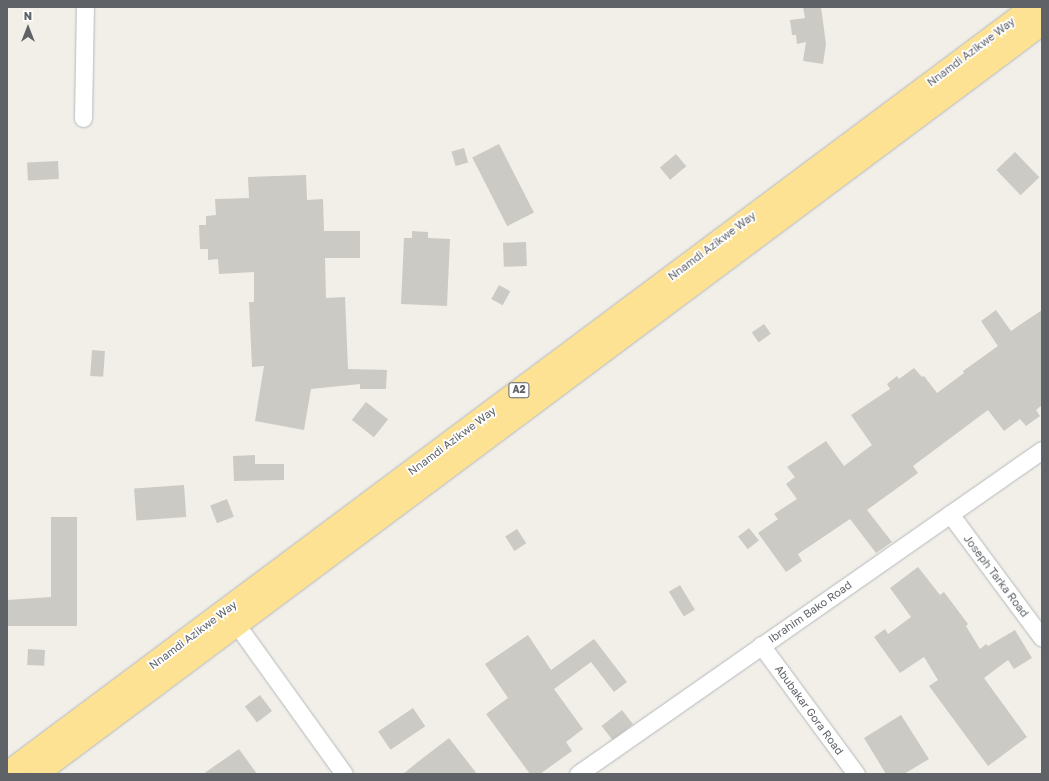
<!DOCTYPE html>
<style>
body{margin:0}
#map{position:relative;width:1049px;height:781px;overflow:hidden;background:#f1efe8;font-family:"Golos Text",sans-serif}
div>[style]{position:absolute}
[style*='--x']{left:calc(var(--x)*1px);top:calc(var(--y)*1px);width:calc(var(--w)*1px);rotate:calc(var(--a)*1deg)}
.building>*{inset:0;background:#cccac5;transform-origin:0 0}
.roads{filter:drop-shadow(0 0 1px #b5b8bc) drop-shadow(0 0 1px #b5b8bc)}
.street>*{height:17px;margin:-8.5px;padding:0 8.5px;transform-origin:8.5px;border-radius:8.5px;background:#fff}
.highway>*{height:22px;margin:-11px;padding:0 11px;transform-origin:11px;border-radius:11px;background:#fde293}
span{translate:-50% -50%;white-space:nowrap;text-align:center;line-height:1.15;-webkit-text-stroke:3.5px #fff;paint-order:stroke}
.shield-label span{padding:1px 3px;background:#fff;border:1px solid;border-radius:3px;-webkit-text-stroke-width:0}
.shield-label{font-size:10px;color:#5f6368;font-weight:700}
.street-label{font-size:11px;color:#5f6368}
.frame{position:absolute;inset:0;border:8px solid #5f6368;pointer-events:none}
.north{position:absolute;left:8px;top:8px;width:40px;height:40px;-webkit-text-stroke:3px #fff;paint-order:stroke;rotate:0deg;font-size:11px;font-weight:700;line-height:16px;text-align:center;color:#5f6368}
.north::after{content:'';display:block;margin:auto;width:14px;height:18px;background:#5f6368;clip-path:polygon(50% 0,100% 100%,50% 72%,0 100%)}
</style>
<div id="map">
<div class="building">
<div style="clip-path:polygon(803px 7px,821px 7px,826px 44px,823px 64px,803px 61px,806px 42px,797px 44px,796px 35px,792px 35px,790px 20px,805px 18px)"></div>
<div style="left:499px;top:144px;width:77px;height:30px;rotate:63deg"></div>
<div style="left:464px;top:148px;width:15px;height:13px;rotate:74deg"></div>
<div style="left:1015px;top:152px;width:35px;height:26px;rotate:46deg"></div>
<div style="left:676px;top:154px;width:16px;height:21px;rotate:50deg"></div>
<div style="left:58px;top:161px;width:18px;height:31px;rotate:87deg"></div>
<div style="clip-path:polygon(306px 175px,307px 200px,323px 199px,324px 231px,360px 231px,360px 258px,325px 258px,326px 298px,345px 297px,348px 369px,387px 370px,386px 389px,360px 389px,360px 384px,311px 389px,304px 430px,255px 421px,264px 366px,252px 367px,249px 302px,254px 302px,254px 272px,219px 274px,218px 259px,208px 260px,208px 249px,200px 249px,199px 225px,206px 225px,206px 216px,216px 215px,215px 199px,249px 198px,248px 177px)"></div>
<div style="clip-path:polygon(412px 231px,428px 232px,428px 238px,450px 239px,447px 306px,401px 304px,404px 238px,412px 238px)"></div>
<div style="left:526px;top:242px;width:24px;height:23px;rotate:88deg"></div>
<div style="left:499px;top:285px;width:13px;height:16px;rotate:29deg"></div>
<div style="clip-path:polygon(996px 310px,1011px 331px,1042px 310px,1042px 405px,1036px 410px,1040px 416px,1026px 426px,1020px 419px,1004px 431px,988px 410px,913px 466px,918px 473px,867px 510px,892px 542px,876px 553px,850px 519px,798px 554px,802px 561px,786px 572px,758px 533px,778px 519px,774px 514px,797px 499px,786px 484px,795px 477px,787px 467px,826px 441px,844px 466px,872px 445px,851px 415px,890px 389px,887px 384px,897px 376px,899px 379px,914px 368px,922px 377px,924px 376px,937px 393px,964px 373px,963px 371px,998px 346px,981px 321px)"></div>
<div style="left:764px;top:324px;width:12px;height:15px;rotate:55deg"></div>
<div style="left:92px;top:350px;width:13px;height:26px;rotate:4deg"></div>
<div style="left:366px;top:402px;width:28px;height:23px;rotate:38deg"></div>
<div style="clip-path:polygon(255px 455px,255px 464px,284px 464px,284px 480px,234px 481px,233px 456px)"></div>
<div style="left:184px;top:485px;width:32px;height:50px;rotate:86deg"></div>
<div style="left:227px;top:499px;width:19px;height:18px;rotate:69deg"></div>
<div style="clip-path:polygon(51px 517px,77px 517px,77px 626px,7px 626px,7px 600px,51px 597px)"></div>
<div style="left:749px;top:528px;width:16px;height:14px;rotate:52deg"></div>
<div style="left:517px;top:529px;width:17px;height:14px;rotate:57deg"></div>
<div style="clip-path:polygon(918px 567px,940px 595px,944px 592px,968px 624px,966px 626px,980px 649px,986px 644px,988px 646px,1015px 630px,1032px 658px,1014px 669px,1008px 660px,984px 678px,1027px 737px,988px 766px,929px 686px,938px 680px,924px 657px,900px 673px,874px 637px,885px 629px,888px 634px,911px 617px,890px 588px)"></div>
<div style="left:680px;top:585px;width:29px;height:13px;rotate:59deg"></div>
<div style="clip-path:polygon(528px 635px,551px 670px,594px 639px,627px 682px,614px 692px,591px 662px,554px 689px,583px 729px,566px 742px,572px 751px,540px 774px,530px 774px,486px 714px,508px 698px,485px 664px)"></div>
<div style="left:28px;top:649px;width:17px;height:16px;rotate:3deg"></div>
<div style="left:260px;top:695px;width:20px;height:19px;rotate:53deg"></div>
<div style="left:413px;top:708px;width:22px;height:42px;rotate:56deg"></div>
<div style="left:622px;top:710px;width:18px;height:26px;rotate:52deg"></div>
<div style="clip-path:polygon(901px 715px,929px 759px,904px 774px,886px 774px,864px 738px)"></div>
<div style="clip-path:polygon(449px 738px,477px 774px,403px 774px,419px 761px)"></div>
<div style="clip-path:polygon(239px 749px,257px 774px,203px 774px)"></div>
</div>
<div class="roads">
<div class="street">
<div style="--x:83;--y:118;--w:111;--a:-89"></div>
<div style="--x:950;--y:514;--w:154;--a:53.4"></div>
<div style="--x:237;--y:625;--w:183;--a:54.3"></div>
<div style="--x:761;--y:645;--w:160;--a:53.6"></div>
<div style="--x:578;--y:774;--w:566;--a:-34.93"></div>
</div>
<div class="highway">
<div style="--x:7;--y:773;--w:1280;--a:-36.77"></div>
<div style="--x:37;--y:774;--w:1254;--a:-36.73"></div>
</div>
</div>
<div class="shield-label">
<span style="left:519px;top:390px">A2</span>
</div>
<div class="street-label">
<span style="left:971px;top:52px;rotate:-37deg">Nnamdi Azikwe Way</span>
<span style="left:712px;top:246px;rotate:-37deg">Nnamdi Azikwe Way</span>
<span style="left:452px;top:441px;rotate:-37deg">Nnamdi Azikwe Way</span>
<span style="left:996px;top:576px;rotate:53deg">Joseph Tarka Road</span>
<span style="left:810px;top:612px;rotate:-35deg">Ibrahim Bako Road</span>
<span style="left:193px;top:635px;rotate:-37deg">Nnamdi Azikwe Way</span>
<span style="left:809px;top:710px;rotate:54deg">Abubakar Gora Road</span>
</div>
<div class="frame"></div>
<div class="north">N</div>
</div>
